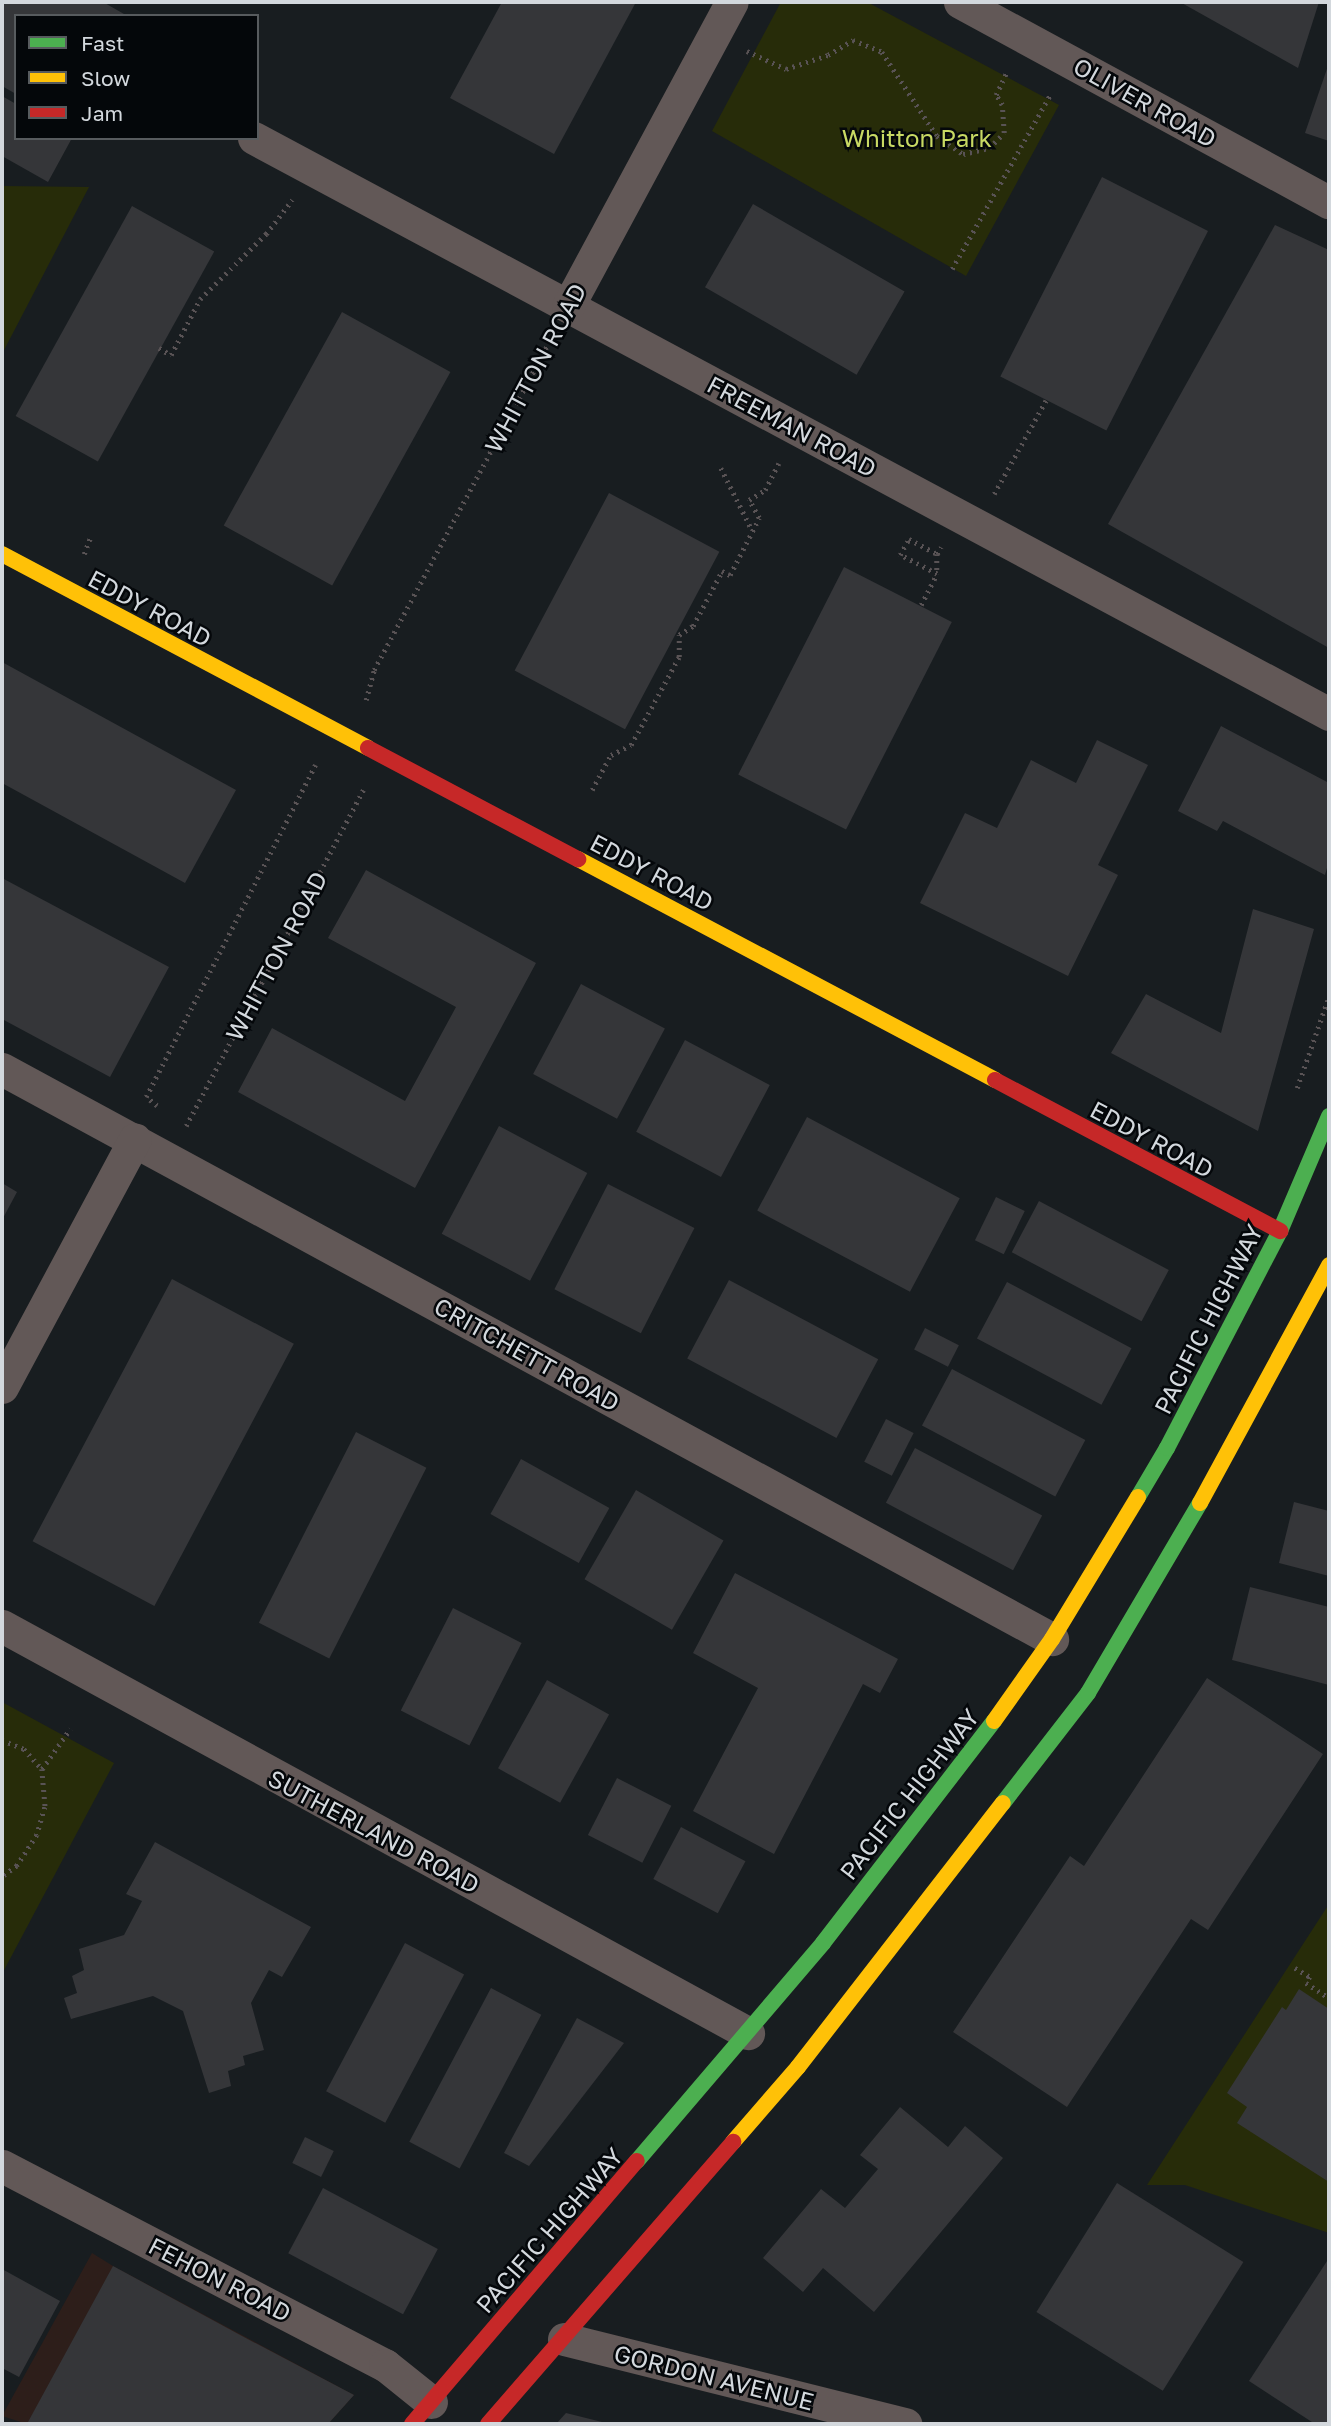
<!DOCTYPE html>
<style>
body{margin:0}
#map{position:relative;width:1331px;height:2426px;overflow:hidden;background:#181d20;font-family:"Golos Text",sans-serif}
div>[style]{position:absolute}
[style*='--x']{left:calc(var(--x)*1px);top:calc(var(--y)*1px);width:calc(var(--w)*1px);rotate:calc(var(--a)*1deg)}
.commercial>*{inset:0;background:#2d1e1a}
.green>*{inset:0;background:#272c09}
.building>*{inset:0;background:#353639;transform-origin:0 0}
.path>*{height:4.5px;margin-top:-2.25px;transform-origin:0;background:repeating-linear-gradient(90deg,#595355 0 2px,transparent 0 7px)}
.street>*{height:33px;margin:-16.5px;padding:0 16.5px;transform-origin:16.5px;border-radius:16.5px;background:#625857}
.fast>*{height:16px;margin:-8px;padding:0 8px;transform-origin:8px;border-radius:8px;background:#4caf50}
.slow>*{height:16px;margin:-8px;padding:0 8px;transform-origin:8px;border-radius:8px;background:#ffc107}
.jam>*{height:16px;margin:-8px;padding:0 8px;transform-origin:8px;border-radius:8px;background:#c62828}
span{translate:-50% -50%;white-space:nowrap;text-align:center;line-height:1.15;-webkit-text-stroke:5px #04070a;paint-order:stroke}
.street-label{font-size:24px;color:#d3d8dd}
.park-label{font-size:24px;color:#c8d963}
.frame{position:absolute;inset:0;border:4px solid #d3d8dd;pointer-events:none}
.legend{position:absolute;left:14px;top:14px;width:245px;height:126px;box-sizing:border-box;background:#04070a;border:2px solid #575b5e;margin:0;padding:9px 12px;list-style:none;font-size:21px;color:#d3d8dd}
.legend li{display:flex;align-items:center;gap:14px;height:35px}
.legend b{width:35px;border:2px solid #575b5e}
</style>
<div id="map">
<div class="commercial">
<div style="clip-path:polygon(92px 2253px,113px 2266px,354px 2395px,328px 2424px,27px 2424px,2px 2416px)"></div>
</div>
<div class="green">
<div style="clip-path:polygon(781px 2px,867px 2px,1059px 105px,966px 276px,712px 131px)"></div>
<div style="clip-path:polygon(2px 186px,89px 187px,2px 354px)"></div>
<div style="clip-path:polygon(2px 1702px,114px 1763px,2px 1974px)"></div>
<div style="clip-path:polygon(1329px 1904px,1329px 2233px,1185px 2185px,1147px 2185px)"></div>
</div>
<div class="building">
<div style="clip-path:polygon(2px 2px,103px 2px,124px 14px,16px 16px,16px 94px,2px 86px)"></div>
<div style="clip-path:polygon(502px 2px,636px 2px,554px 154px,450px 98px)"></div>
<div style="clip-path:polygon(1180px 2px,1319px 2px,1298px 68px)"></div>
<div style="clip-path:polygon(1329px 63px,1329px 141px,1305px 133px)"></div>
<div style="clip-path:polygon(2px 96px,16px 104px,16px 138px,72px 138px,48px 182px,2px 156px)"></div>
<div style="left:1102px;top:177px;width:119px;height:224px;rotate:27deg"></div>
<div style="left:753px;top:204px;width:175px;height:96px;rotate:30deg"></div>
<div style="left:132px;top:206px;width:94px;height:240px;rotate:29deg"></div>
<div style="clip-path:polygon(1275px 225px,1329px 250px,1329px 648px,1108px 524px)"></div>
<div style="left:342px;top:312px;width:124px;height:244px;rotate:29deg"></div>
<div style="left:609px;top:493px;width:125px;height:201px;rotate:28deg"></div>
<div style="left:844px;top:567px;width:121px;height:233px;rotate:27deg"></div>
<div style="clip-path:polygon(2px 662px,236px 790px,185px 883px,2px 783px)"></div>
<div style="clip-path:polygon(1221px 726px,1329px 783px,1329px 861px,1325px 875px,1223px 821px,1217px 831px,1178px 811px)"></div>
<div style="clip-path:polygon(1097px 740px,1148px 765px,1098px 865px,1118px 875px,1068px 976px,920px 903px,965px 813px,997px 828px,1031px 760px,1076px 783px)"></div>
<div style="clip-path:polygon(366px 870px,536px 963px,415px 1188px,238px 1092px,272px 1028px,405px 1101px,456px 1007px,328px 938px)"></div>
<div style="clip-path:polygon(2px 878px,169px 967px,110px 1077px,2px 1019px)"></div>
<div style="clip-path:polygon(1253px 909px,1314px 929px,1258px 1131px,1111px 1053px,1146px 994px,1221px 1033px)"></div>
<div style="left:581px;top:984px;width:95px;height:102px;rotate:28deg"></div>
<div style="left:685px;top:1040px;width:96px;height:104px;rotate:28deg"></div>
<div style="left:807px;top:1117px;width:173px;height:106px;rotate:28deg"></div>
<div style="left:499px;top:1126px;width:100px;height:122px;rotate:28deg"></div>
<div style="clip-path:polygon(2px 1183px,17px 1192px,2px 1220px)"></div>
<div style="left:608px;top:1184px;width:97px;height:118px;rotate:27deg"></div>
<div style="left:996px;top:1197px;width:32px;height:48px;rotate:26deg"></div>
<div style="left:1039px;top:1201px;width:147px;height:58px;rotate:28deg"></div>
<div style="left:172px;top:1279px;width:138px;height:297px;rotate:28deg"></div>
<div style="left:729px;top:1280px;width:169px;height:89px;rotate:28deg"></div>
<div style="left:1007px;top:1282px;width:141px;height:64px;rotate:28deg"></div>
<div style="left:925px;top:1328px;width:38px;height:24px;rotate:27deg"></div>
<div style="left:952px;top:1369px;width:151px;height:64px;rotate:28deg"></div>
<div style="left:886px;top:1419px;width:31px;height:48px;rotate:27deg"></div>
<div style="left:356px;top:1432px;width:79px;height:214px;rotate:27deg"></div>
<div style="left:915px;top:1448px;width:144px;height:62px;rotate:28deg"></div>
<div style="left:521px;top:1459px;width:101px;height:63px;rotate:29deg"></div>
<div style="left:636px;top:1490px;width:101px;height:103px;rotate:30deg"></div>
<div style="clip-path:polygon(1294px 1502px,1329px 1511px,1329px 1576px,1279px 1563px)"></div>
<div style="clip-path:polygon(735px 1573px,898px 1659px,880px 1693px,863px 1684px,774px 1854px,693px 1811px,758px 1688px,693px 1653px)"></div>
<div style="clip-path:polygon(1250px 1587px,1329px 1607px,1329px 1685px,1232px 1660px)"></div>
<div style="left:453px;top:1608px;width:77px;height:115px;rotate:27deg"></div>
<div style="clip-path:polygon(1207px 1678px,1323px 1754px,1208px 1930px,1191px 1919px,1067px 2107px,953px 2032px,1070px 1856px,1084px 1866px)"></div>
<div style="left:547px;top:1680px;width:71px;height:101px;rotate:29deg"></div>
<div style="left:617px;top:1778px;width:61px;height:64px;rotate:27deg"></div>
<div style="left:681px;top:1827px;width:73px;height:59px;rotate:28deg"></div>
<div style="clip-path:polygon(155px 1842px,311px 1927px,282px 1977px,269px 1970px,251px 2003px,264px 2050px,243px 2056px,245px 2065px,228px 2071px,231px 2086px,209px 2093px,183px 2011px,153px 1996px,71px 2019px,64px 1998px,77px 1993px,72px 1976px,84px 1970px,79px 1949px,124px 1935px,142px 1901px,126px 1894px)"></div>
<div style="left:405px;top:1943px;width:67px;height:168px;rotate:28deg"></div>
<div style="left:491px;top:1988px;width:57px;height:174px;rotate:28deg"></div>
<div style="clip-path:polygon(1299px 1989px,1329px 2009px,1329px 2182px,1237px 2123px,1247px 2107px,1227px 2093px,1282px 2007px,1286px 2010px)"></div>
<div style="clip-path:polygon(577px 2018px,624px 2043px,529px 2166px,504px 2153px)"></div>
<div style="clip-path:polygon(900px 2107px,948px 2147px,965px 2126px,1003px 2158px,874px 2312px,823px 2268px,803px 2292px,763px 2258px,821px 2189px,845px 2208px,878px 2169px,860px 2155px)"></div>
<div style="left:305px;top:2137px;width:32px;height:29px;rotate:26deg"></div>
<div style="left:1117px;top:2183px;width:149px;height:152px;rotate:32deg"></div>
<div style="left:323px;top:2188px;width:130px;height:74px;rotate:28deg"></div>
<div style="clip-path:polygon(1329px 2258px,1329px 2424px,1315px 2424px,1249px 2381px)"></div>
<div style="clip-path:polygon(113px 2266px,242px 2336px,354px 2395px,328px 2424px,28px 2422px)"></div>
<div style="clip-path:polygon(2px 2269px,60px 2301px,19px 2377px,2px 2368px)"></div>
<div style="clip-path:polygon(566px 2413px,606px 2423px,606px 2424px,556px 2424px)"></div>
</div>
<div class="path">
<div style="--x:747;--y:51;--w:43;--a:24.8"></div>
<div style="--x:786;--y:69;--w:44;--a:-18.4"></div>
<div style="--x:828;--y:55;--w:29;--a:-31"></div>
<div style="--x:853;--y:40;--w:31;--a:22"></div>
<div style="--x:882;--y:52;--w:100;--a:56.8"></div>
<div style="--x:937;--y:136;--w:32;--a:35"></div>
<div style="--x:963;--y:154;--w:27;--a:-13"></div>
<div style="--x:989;--y:148;--w:21;--a:-45"></div>
<div style="--x:1004;--y:133;--w:28;--a:-94"></div>
<div style="--x:1002;--y:105;--w:12;--a:-121"></div>
<div style="--x:996;--y:95;--w:26;--a:-65"></div>
<div style="--x:952;--y:269;--w:200;--a:-60.6"></div>
<div style="--x:159;--y:348;--w:14;--a:30"></div>
<div style="--x:171;--y:355;--w:63;--a:-62.6"></div>
<div style="--x:200;--y:299;--w:93;--a:-44.6"></div>
<div style="--x:266;--y:234;--w:43;--a:-52.6"></div>
<div style="--x:721;--y:468;--w:69;--a:63.4"></div>
<div style="--x:994;--y:494;--w:107;--a:-61"></div>
<div style="--x:84;--y:554;--w:19;--a:-69"></div>
<div style="--x:937;--y:554;--w:20;--a:90"></div>
<div style="--x:921;--y:605;--w:35;--a:-63"></div>
<div style="--x:937;--y:574;--w:42;--a:-152.8"></div>
<div style="--x:900;--y:555;--w:18;--a:-61"></div>
<div style="--x:909;--y:539;--w:32;--a:28"></div>
<div style="--x:937;--y:554;--w:8;--a:-60"></div>
<div style="--x:366;--y:700;--w:31;--a:-75"></div>
<div style="--x:374;--y:670;--w:376;--a:-61.9"></div>
<div style="--x:592;--y:790;--w:40;--a:-62"></div>
<div style="--x:611;--y:755;--w:22;--a:-27"></div>
<div style="--x:631;--y:745;--w:100;--a:-61.4"></div>
<div style="--x:679;--y:657;--w:22;--a:-90"></div>
<div style="--x:679;--y:635;--w:17;--a:-33"></div>
<div style="--x:693;--y:626;--w:62;--a:-62.2"></div>
<div style="--x:722;--y:571;--w:9;--a:27"></div>
<div style="--x:730;--y:575;--w:64;--a:-63"></div>
<div style="--x:759;--y:518;--w:21;--a:-119"></div>
<div style="--x:749;--y:500;--w:19;--a:-32"></div>
<div style="--x:765;--y:490;--w:30;--a:-63"></div>
<div style="--x:1297;--y:1088;--w:97;--a:-70.8"></div>
<div style="--x:157;--y:1106;--w:14;--a:-141"></div>
<div style="--x:146;--y:1097;--w:373;--a:-63"></div>
<div style="--x:186;--y:1126;--w:380;--a:-62.2"></div>
<div style="--x:2;--y:1740;--w:24;--a:22"></div>
<div style="--x:24;--y:1749;--w:27;--a:48"></div>
<div style="--x:42;--y:1769;--w:38;--a:85"></div>
<div style="--x:45;--y:1807;--w:29;--a:106"></div>
<div style="--x:37;--y:1835;--w:37;--a:123"></div>
<div style="--x:17;--y:1866;--w:19;--a:144"></div>
<div style="--x:42;--y:1769;--w:49;--a:-55"></div>
<div style="--x:1295;--y:1968;--w:17;--a:31"></div>
<div style="--x:1310;--y:1977;--w:7;--a:124"></div>
<div style="--x:1306;--y:1983;--w:27;--a:33"></div>
</div>
<div class="street">
<div style="--x:960;--y:2;--w:420;--a:28.5"></div>
<div style="--x:254;--y:138;--w:1220;--a:28.18"></div>
<div style="--x:568;--y:306;--w:345;--a:-61.7"></div>
<div style="--x:2;--y:1069;--w:1195;--a:28.5"></div>
<div style="--x:2;--y:1387;--w:281;--a:-61.8"></div>
<div style="--x:2;--y:1626;--w:850;--a:28.62"></div>
<div style="--x:2;--y:2166;--w:432;--a:27.5"></div>
<div style="--x:385;--y:2365;--w:59;--a:38.8"></div>
<div style="--x:564;--y:2339;--w:352;--a:14"></div>
</div>
<div class="fast">
<div style="--x:1138;--y:1497;--w:57;--a:-59.4"></div>
<div style="--x:1167;--y:1448;--w:245;--a:-62.5"></div>
<div style="--x:1280;--y:1231;--w:125;--a:-66.9"></div>
<div style="--x:1003;--y:1803;--w:139;--a:-52.3"></div>
<div style="--x:1088;--y:1693;--w:221;--a:-59.5"></div>
<div style="--x:637;--y:2161;--w:287;--a:-49.5"></div>
<div style="--x:823;--y:1943;--w:280;--a:-52.4"></div>
</div>
<div class="slow">
<div style="--x:2;--y:554;--w:414;--a:27.9"></div>
<div style="--x:578;--y:859;--w:472;--a:27.9"></div>
<div style="--x:1200;--y:1503;--w:271;--a:-61.5"></div>
<div style="--x:994;--y:1721;--w:100;--a:-54.7"></div>
<div style="--x:1052;--y:1639;--w:166;--a:-58.8"></div>
<div style="--x:733;--y:2142;--w:99;--a:-49.1"></div>
<div style="--x:798;--y:2067;--w:334;--a:-52.2"></div>
</div>
<div class="jam">
<div style="--x:368;--y:748;--w:238;--a:27.9"></div>
<div style="--x:995;--y:1080;--w:323;--a:27.9"></div>
<div style="--x:412;--y:2424;--w:346;--a:-49.5"></div>
<div style="--x:488;--y:2424;--w:374;--a:-49"></div>
</div>
<div class="street-label">
<span style="left:1145px;top:102px;rotate:29deg">OLIVER ROAD</span>
<span style="left:535px;top:368px;rotate:-62deg">WHITTON ROAD</span>
<span style="left:792px;top:426px;rotate:28deg">FREEMAN ROAD</span>
<span style="left:150px;top:608px;rotate:28deg">EDDY ROAD</span>
<span style="left:652px;top:872px;rotate:28deg">EDDY ROAD</span>
<span style="left:276px;top:956px;rotate:-62deg">WHITTON ROAD</span>
<span style="left:1152px;top:1139px;rotate:28deg">EDDY ROAD</span>
<span style="left:1208px;top:1319px;rotate:-63deg">PACIFIC HIGHWAY</span>
<span style="left:527px;top:1354px;rotate:29deg">CRITCHETT ROAD</span>
<span style="left:909px;top:1794px;rotate:-52deg">PACIFIC HIGHWAY</span>
<span style="left:374px;top:1831px;rotate:28deg">SUTHERLAND ROAD</span>
<span style="left:549px;top:2230px;rotate:-49deg">PACIFIC HIGHWAY</span>
<span style="left:220px;top:2279px;rotate:27deg">FEHON ROAD</span>
<span style="left:714px;top:2377px;rotate:14deg">GORDON AVENUE</span>
</div>
<div class="park-label">
<span style="left:917px;top:138px">Whitton Park</span>
</div>
<div class="frame"></div>
<ul class="legend">
<li><b style="height:9px;background:#4caf50"></b>Fast</li>
<li><b style="height:9px;background:#ffc107"></b>Slow</li>
<li><b style="height:9px;background:#c62828"></b>Jam</li>
</ul>
</div>
